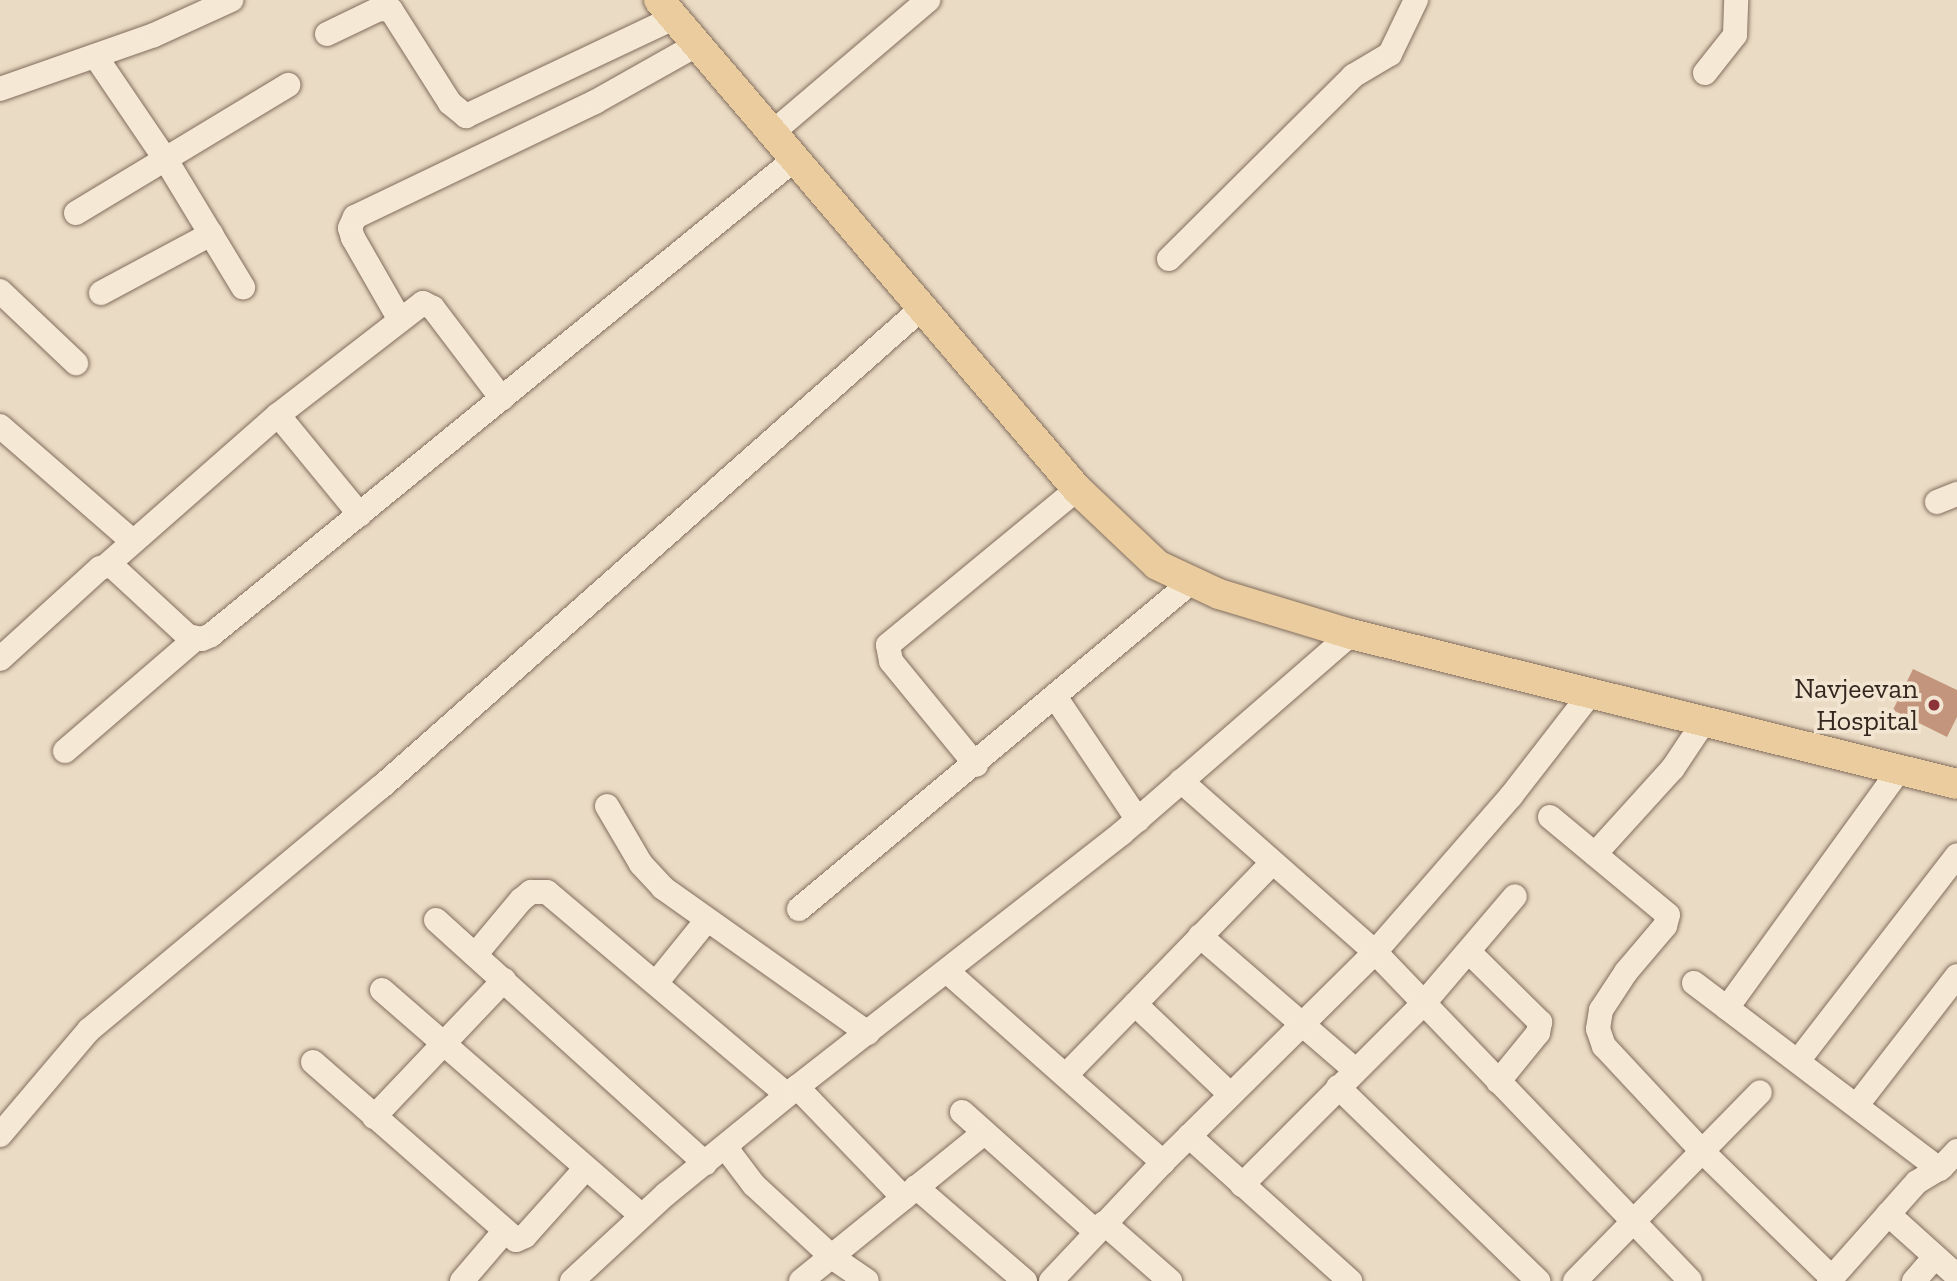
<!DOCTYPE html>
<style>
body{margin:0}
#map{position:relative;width:1957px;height:1281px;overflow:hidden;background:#eadbc4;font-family:"Zilla Slab",serif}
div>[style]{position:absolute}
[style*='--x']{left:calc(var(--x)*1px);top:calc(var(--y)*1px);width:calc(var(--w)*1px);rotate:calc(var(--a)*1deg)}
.building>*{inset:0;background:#c4957d}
.roads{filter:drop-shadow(0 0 2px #826d5c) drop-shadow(0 0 2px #826d5c)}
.minor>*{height:24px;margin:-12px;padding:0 12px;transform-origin:12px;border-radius:12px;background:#f5e9d6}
.major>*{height:30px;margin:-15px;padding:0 15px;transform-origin:15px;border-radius:15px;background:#eacc9f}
.dots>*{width:19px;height:19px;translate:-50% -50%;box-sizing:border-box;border:4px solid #f2e6d2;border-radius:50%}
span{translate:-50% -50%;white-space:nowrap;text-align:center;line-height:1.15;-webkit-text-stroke:7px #f2e6d2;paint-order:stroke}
.poi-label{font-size:28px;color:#34271f}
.right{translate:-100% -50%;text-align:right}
</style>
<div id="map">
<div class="building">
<div style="clip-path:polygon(1913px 669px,1957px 690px,1957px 717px,1947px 737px,1893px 710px)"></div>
</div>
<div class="roads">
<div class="minor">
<div style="--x:327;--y:34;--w:58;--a:-25.7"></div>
<div style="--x:379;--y:9;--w:12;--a:5"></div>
<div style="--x:391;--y:10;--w:110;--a:57.6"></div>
<div style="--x:450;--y:103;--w:21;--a:39"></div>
<div style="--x:466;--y:116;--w:231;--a:-25.3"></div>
<div style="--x:96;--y:57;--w:125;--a:55.8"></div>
<div style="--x:166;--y:160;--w:149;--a:58.8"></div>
<div style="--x:1705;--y:73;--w:48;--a:-51.7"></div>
<div style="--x:1735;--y:35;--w:35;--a:-88"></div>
<div style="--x:0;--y:89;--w:163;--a:-19.3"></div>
<div style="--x:154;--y:35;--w:85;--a:-24.4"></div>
<div style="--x:773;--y:132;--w:204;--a:-40.4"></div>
<div style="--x:76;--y:213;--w:248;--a:-31.1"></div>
<div style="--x:1169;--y:259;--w:260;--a:-44.8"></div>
<div style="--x:1353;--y:76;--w:43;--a:-30.7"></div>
<div style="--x:1390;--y:54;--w:60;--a:-64.3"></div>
<div style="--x:0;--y:291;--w:105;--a:43.5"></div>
<div style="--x:101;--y:293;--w:125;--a:-28.2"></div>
<div style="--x:400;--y:320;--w:95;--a:-119.8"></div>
<div style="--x:353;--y:238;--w:10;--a:-107"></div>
<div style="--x:350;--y:228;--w:12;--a:-66"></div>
<div style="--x:355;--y:217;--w:266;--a:-25.6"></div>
<div style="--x:595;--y:102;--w:118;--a:-29.4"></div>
<div style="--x:278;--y:415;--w:129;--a:50.6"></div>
<div style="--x:0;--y:426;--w:174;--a:41"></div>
<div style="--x:1937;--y:502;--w:22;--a:-22"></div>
<div style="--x:106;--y:566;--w:229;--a:-41.3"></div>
<div style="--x:278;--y:415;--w:183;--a:-37.7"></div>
<div style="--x:423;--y:303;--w:11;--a:27"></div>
<div style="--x:433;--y:308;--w:114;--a:52.8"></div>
<div style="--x:0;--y:659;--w:135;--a:-42.3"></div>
<div style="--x:100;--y:568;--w:11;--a:-15"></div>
<div style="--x:111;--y:565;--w:105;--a:42.7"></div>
<div style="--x:188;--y:636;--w:14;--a:12"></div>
<div style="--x:202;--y:639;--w:10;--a:-24"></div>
<div style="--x:211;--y:635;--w:755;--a:-39.19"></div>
<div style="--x:1056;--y:698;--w:147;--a:56.1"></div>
<div style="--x:65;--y:751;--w:172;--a:-40.7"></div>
<div style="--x:976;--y:765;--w:134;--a:-129.3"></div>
<div style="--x:891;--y:661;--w:16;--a:-101"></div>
<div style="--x:888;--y:645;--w:245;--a:-39.5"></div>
<div style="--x:1181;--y:781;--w:259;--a:41.4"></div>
<div style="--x:1375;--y:952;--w:455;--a:46.2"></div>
<div style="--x:607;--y:806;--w:67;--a:59.6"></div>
<div style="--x:641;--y:864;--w:33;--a:47"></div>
<div style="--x:663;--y:888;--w:251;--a:35.3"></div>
<div style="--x:1550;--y:817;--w:153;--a:39.7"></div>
<div style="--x:1668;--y:915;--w:11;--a:105"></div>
<div style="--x:1665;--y:926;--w:60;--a:130.3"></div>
<div style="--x:1626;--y:972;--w:45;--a:123.3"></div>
<div style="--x:1601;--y:1010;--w:19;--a:99"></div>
<div style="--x:1598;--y:1029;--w:18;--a:71"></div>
<div style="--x:1604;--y:1046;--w:145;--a:47"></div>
<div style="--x:1703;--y:1152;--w:180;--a:44.3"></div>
<div style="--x:1595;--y:854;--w:116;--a:-47.8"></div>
<div style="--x:1673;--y:768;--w:54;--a:-56.3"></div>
<div style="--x:799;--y:909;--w:509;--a:-39.82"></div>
<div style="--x:436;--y:920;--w:363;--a:42.1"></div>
<div style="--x:1200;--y:936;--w:205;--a:40.8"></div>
<div style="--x:1469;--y:952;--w:100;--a:44.6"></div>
<div style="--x:1540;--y:1022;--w:11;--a:100"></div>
<div style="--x:1538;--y:1033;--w:63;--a:129.2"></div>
<div style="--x:475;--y:955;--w:72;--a:-50.1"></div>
<div style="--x:521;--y:900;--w:13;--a:-39"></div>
<div style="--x:531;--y:892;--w:16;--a:0"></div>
<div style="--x:547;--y:892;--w:314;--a:40.2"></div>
<div style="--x:949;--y:973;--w:286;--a:41.5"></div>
<div style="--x:656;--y:983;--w:81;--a:-51"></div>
<div style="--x:1694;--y:983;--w:308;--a:37.2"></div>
<div style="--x:382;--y:990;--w:344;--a:41"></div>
<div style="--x:1135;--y:1004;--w:132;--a:43.5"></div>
<div style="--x:1727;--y:1008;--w:295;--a:-54.1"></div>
<div style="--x:1798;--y:1061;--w:260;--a:-52.3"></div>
<div style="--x:313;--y:1062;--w:270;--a:41.2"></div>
<div style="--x:516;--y:1240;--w:10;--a:-24"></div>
<div style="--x:525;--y:1236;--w:91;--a:-48.1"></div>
<div style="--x:1067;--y:1074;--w:293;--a:-45.8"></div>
<div style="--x:797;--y:1087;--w:154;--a:46.1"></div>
<div style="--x:1338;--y:1087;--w:279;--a:44.1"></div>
<div style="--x:1857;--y:1105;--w:163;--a:-52.2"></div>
<div style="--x:962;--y:1112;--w:180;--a:41.8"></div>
<div style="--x:374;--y:1117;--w:189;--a:-46.5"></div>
<div style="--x:0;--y:1135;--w:138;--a:-49.7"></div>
<div style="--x:89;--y:1030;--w:380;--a:-39.8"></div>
<div style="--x:381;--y:787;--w:723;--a:-41.52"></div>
<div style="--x:1189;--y:1136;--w:217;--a:42"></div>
<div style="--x:730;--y:1143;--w:9;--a:96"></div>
<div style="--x:729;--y:1152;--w:41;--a:52.9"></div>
<div style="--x:754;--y:1185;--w:106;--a:42.7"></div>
<div style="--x:832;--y:1257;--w:42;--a:34.4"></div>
<div style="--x:1242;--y:1185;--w:257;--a:-45"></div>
<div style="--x:1424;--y:1003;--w:140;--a:-49.6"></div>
<div style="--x:916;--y:1187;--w:144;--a:40.8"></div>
<div style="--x:1888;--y:1214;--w:93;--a:41.9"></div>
<div style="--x:1104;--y:1223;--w:88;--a:41.3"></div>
<div style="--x:462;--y:1281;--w:65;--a:-49.4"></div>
<div style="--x:572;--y:1281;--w:128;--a:-42.8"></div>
<div style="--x:666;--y:1194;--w:169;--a:-39.2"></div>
<div style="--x:797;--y:1087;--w:412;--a:-38"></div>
<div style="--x:1122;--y:833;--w:303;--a:-41"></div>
<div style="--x:801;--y:1281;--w:235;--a:-39"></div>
<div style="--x:1051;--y:1281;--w:163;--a:-46.7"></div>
<div style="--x:1163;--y:1162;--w:298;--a:-44.7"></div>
<div style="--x:1375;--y:952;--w:207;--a:-48.9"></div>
<div style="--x:1511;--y:796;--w:129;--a:-52.2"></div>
<div style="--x:1575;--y:1281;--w:264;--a:-45.6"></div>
<div style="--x:1829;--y:1281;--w:132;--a:-48.4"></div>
<div style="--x:1917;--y:1182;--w:29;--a:-31"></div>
<div style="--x:1942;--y:1167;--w:22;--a:-47"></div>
<div style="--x:1914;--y:1281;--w:32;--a:-49"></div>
</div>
<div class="major">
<div style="--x:659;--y:0;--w:643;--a:49.48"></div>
<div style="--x:1077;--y:489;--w:110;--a:43.5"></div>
<div style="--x:1157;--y:565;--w:68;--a:25.1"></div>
<div style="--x:1219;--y:594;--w:138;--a:16.9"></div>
<div style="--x:1351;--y:634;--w:624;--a:13.9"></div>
</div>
</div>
<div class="dots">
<div style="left:1934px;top:705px;background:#8c3239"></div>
</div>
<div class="poi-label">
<span class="right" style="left:1918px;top:705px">Navjeevan<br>Hospital</span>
</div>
</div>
